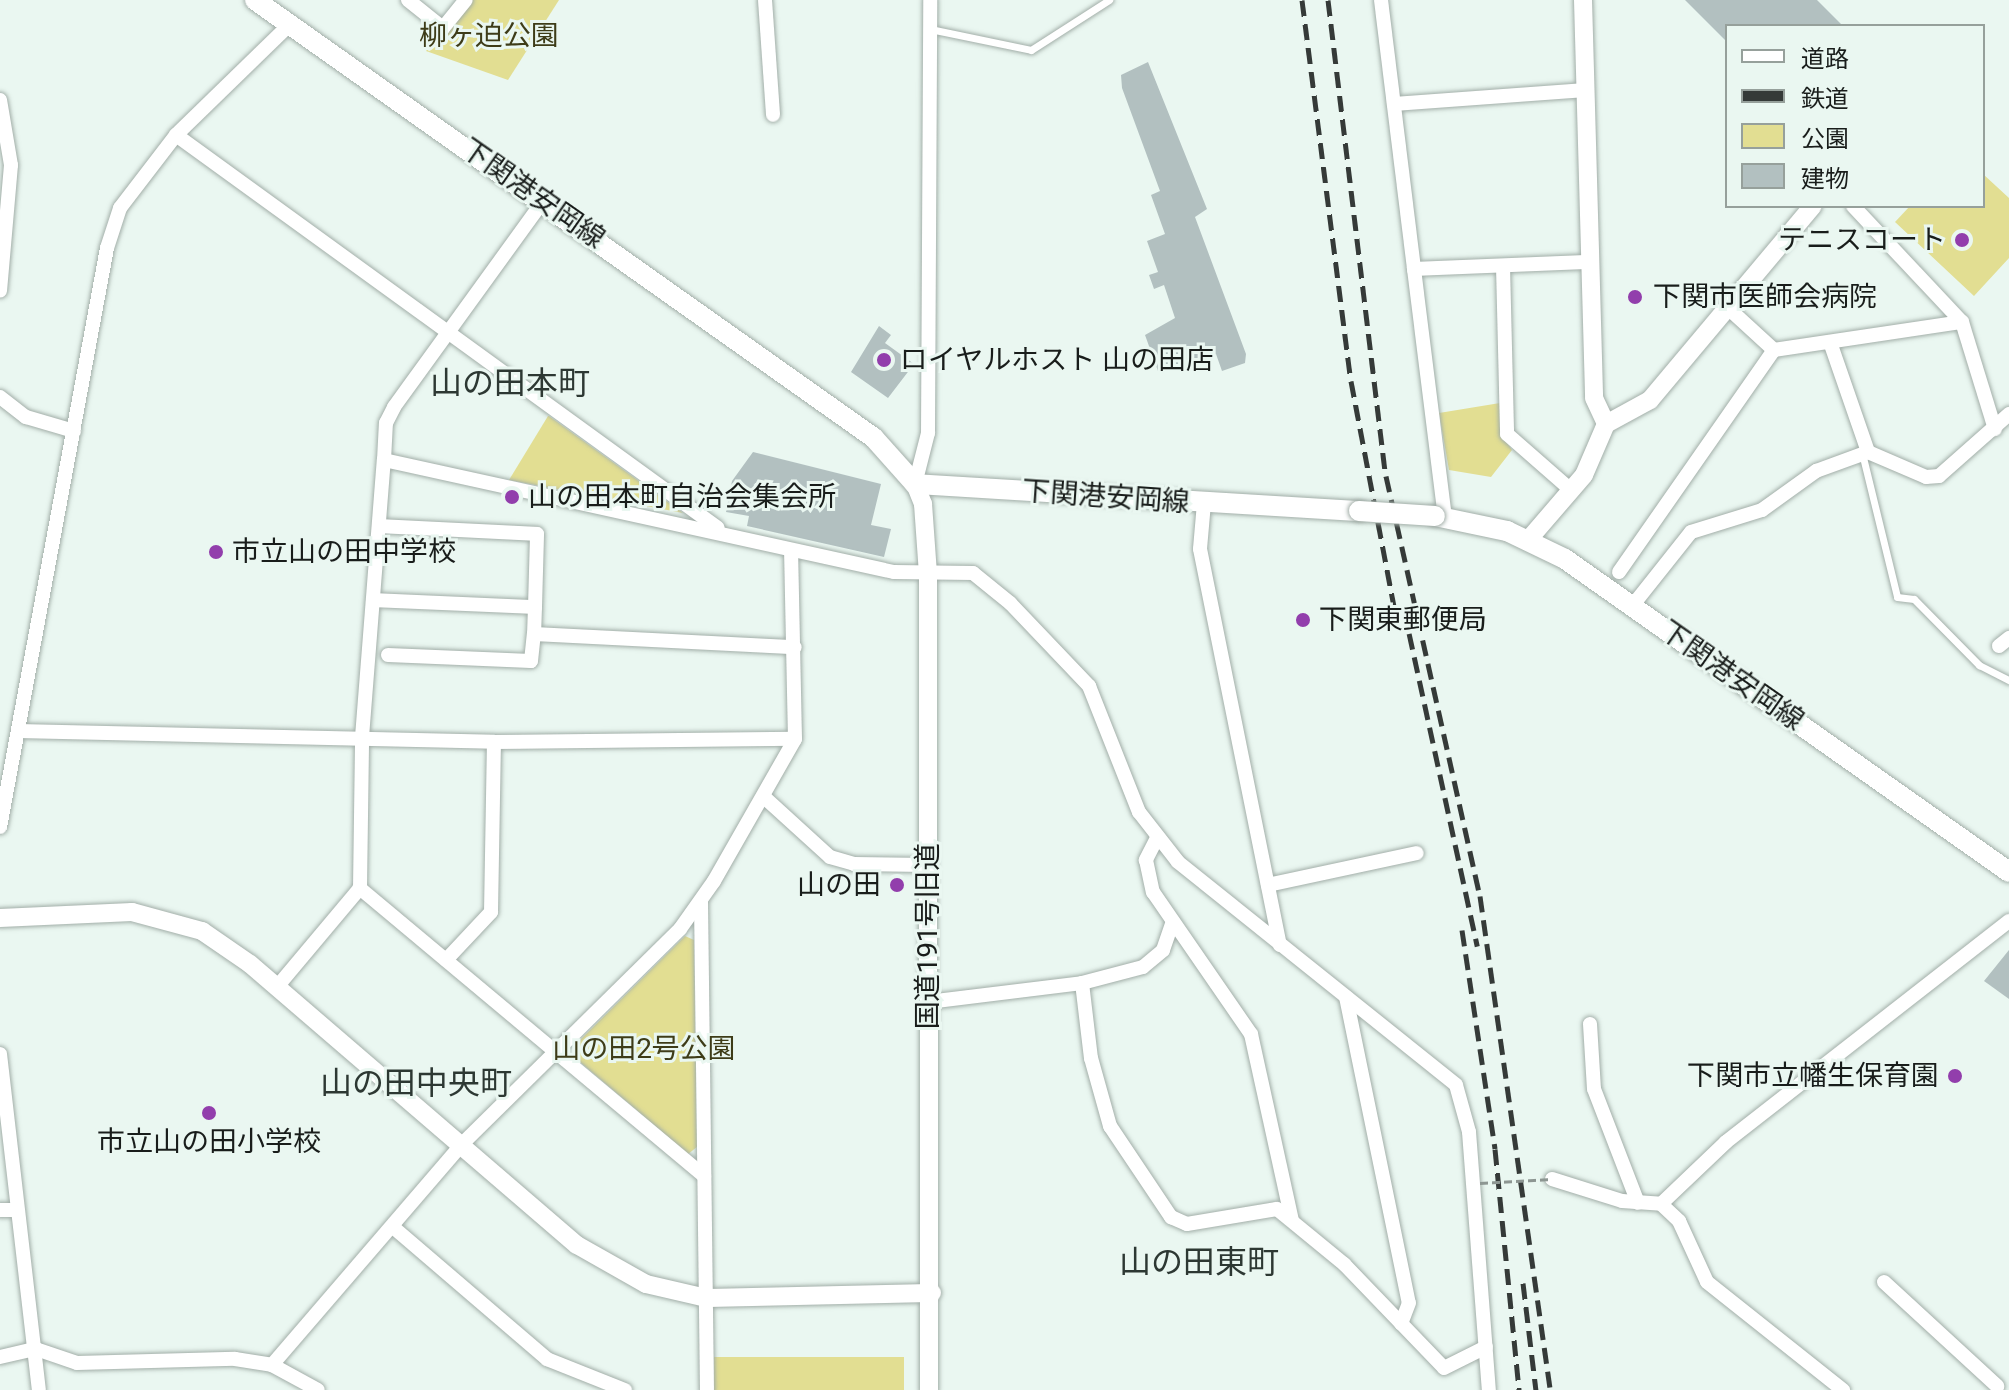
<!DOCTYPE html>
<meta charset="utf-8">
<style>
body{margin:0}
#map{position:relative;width:2009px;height:1390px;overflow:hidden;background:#eaf7f1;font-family:Roboto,"Noto Sans JP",sans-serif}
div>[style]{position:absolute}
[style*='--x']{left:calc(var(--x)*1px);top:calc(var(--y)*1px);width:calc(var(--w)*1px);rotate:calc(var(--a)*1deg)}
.green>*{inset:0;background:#e2de92;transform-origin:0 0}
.building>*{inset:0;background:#b2c0c0}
.roads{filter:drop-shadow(0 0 2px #a2aea8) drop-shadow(0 0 2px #a2aea8)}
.service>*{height:7px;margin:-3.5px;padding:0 3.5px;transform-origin:3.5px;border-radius:3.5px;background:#fff}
.minor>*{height:14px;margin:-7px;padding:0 7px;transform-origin:7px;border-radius:7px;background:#fff}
.tertiary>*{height:18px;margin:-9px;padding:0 9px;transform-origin:9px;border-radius:9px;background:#fff}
.secondary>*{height:20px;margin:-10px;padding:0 10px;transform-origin:10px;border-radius:10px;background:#fff}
.rail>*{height:5px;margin-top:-2.5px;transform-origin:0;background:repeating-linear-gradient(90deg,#353a38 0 16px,transparent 0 24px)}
.path-bridge>*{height:3px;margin-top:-1.5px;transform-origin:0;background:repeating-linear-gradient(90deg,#8d9692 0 8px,transparent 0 12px)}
.bridges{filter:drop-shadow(0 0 2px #a2aea8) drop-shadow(0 0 2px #a2aea8)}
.secondary-bridge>*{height:20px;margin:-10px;padding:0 10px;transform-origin:10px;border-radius:10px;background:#fff}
.dots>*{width:22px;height:22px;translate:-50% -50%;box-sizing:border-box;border:4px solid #eaf7f1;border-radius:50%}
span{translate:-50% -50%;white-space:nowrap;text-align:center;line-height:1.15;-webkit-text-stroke:6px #eaf7f1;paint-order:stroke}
.park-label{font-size:28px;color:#3e3c18}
.street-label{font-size:28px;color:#191d1b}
.poi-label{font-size:28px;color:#191d1b}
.right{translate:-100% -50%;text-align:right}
.left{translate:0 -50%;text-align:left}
.quarter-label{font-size:32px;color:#2d3833}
.legend{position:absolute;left:1725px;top:24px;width:260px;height:184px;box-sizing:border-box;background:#eaf7f1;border:2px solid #96a09b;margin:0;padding:10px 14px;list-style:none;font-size:24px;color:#191d1b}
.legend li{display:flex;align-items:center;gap:16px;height:40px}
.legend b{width:40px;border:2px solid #96a09b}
</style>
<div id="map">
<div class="green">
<div style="clip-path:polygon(466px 0,559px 0,508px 80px,426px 51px)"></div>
<div style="clip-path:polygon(1983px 174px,2009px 198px,2009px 258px,1974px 296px,1895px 222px,1910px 206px,1983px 206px)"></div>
<div style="clip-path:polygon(1500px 403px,1501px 434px,1512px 450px,1491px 477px,1449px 470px,1439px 413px)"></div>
<div style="clip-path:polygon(548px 416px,549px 416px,683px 513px,509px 480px)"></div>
<div style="clip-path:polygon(685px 936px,694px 940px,697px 1147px,688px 1154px,573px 1056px,575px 1045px)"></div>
<div style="left:904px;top:1357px;width:33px;height:190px;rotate:90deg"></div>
</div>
<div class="building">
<div style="clip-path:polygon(1685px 0,1817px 0,1843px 26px,1727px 26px,1727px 42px)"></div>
<div style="clip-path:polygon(1148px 62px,1207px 209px,1195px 217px,1246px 354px,1245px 363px,1222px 371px,1216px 354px,1158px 371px,1145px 335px,1175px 318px,1164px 285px,1154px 289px,1149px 275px,1158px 272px,1147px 241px,1165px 234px,1151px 195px,1160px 191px,1122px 88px,1121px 75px)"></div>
<div style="clip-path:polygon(879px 326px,891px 335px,885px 343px,914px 364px,888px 398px,851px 372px)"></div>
<div style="clip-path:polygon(753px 452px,881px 484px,871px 525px,891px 529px,884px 557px,747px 526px,749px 516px,726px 512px,732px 481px)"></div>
<div style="clip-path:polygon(2009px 950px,2009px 999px,1984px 981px)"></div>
</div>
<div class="roads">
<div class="service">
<div style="--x:930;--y:29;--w:103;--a:11.7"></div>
<div style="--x:1031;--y:50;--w:93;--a:-32.7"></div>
<div style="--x:1862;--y:453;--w:148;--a:76.3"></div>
<div style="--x:1897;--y:597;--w:17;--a:7"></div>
<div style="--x:1914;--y:599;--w:93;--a:45.4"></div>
<div style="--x:1979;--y:665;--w:34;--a:27"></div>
</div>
<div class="minor">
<div style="--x:408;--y:0;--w:45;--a:38.7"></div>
<div style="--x:443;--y:28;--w:36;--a:-51"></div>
<div style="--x:765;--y:0;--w:115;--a:86"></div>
<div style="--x:1381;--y:0;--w:271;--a:83"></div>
<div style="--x:1414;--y:269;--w:177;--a:-2.3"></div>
<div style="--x:0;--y:100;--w:66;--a:80.4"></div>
<div style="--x:11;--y:165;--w:126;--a:95"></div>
<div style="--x:1394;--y:104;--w:192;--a:-4.2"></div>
<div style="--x:176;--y:135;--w:669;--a:35.95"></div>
<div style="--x:1853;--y:206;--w:159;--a:46.8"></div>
<div style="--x:1962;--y:322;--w:112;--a:72.9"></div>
<div style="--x:1503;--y:266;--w:168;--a:88.6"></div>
<div style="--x:1507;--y:434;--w:85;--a:41.2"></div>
<div style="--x:1414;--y:269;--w:250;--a:82.9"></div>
<div style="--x:1727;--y:307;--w:64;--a:42.5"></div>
<div style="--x:1830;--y:342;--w:116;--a:70.9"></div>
<div style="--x:0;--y:397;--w:33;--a:38"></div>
<div style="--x:26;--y:417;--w:50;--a:16.3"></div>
<div style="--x:384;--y:460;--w:37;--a:-87"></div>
<div style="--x:386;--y:423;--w:18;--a:-63"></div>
<div style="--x:394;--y:407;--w:254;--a:-54.1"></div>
<div style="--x:915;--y:484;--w:53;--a:-75.7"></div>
<div style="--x:928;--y:433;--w:433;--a:-89.7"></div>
<div style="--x:1204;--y:503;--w:46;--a:95"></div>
<div style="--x:1200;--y:549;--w:404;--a:78.6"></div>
<div style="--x:1619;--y:572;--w:271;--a:-55.1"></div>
<div style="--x:1774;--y:350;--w:190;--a:-8.5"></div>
<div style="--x:373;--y:600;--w:162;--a:2.5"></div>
<div style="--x:535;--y:607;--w:73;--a:-88.4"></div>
<div style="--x:537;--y:534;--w:157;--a:-177.1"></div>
<div style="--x:1633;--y:605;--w:93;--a:-51.5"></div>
<div style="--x:1691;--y:532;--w:74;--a:-17.2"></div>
<div style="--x:1762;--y:510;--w:67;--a:-35.8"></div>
<div style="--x:1816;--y:471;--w:55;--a:-20.1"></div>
<div style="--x:1868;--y:452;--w:63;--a:23.3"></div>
<div style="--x:1926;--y:477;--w:13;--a:-4"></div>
<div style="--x:1939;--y:476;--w:94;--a:-41.5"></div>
<div style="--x:535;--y:607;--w:27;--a:92"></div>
<div style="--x:534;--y:634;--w:261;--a:2.9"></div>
<div style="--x:1999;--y:646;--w:13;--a:-39"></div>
<div style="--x:388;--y:655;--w:143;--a:2.4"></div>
<div style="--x:531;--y:661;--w:27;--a:-84"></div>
<div style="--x:18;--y:731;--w:476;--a:1.3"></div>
<div style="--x:494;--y:742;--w:301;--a:-0.6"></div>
<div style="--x:764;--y:797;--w:89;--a:42.3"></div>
<div style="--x:830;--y:857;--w:25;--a:16"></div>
<div style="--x:854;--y:864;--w:73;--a:0.8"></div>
<div style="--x:0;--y:827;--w:589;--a:-79.53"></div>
<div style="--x:107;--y:248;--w:42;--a:-72"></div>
<div style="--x:120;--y:208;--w:92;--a:-52.5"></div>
<div style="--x:176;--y:135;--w:161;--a:-44.2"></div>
<div style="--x:1157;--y:838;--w:25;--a:117"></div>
<div style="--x:1146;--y:860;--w:33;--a:78"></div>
<div style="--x:1153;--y:892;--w:173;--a:55.4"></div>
<div style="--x:1251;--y:1034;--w:190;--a:77.6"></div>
<div style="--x:1268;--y:885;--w:152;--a:-12.1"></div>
<div style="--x:701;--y:901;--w:489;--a:89.3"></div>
<div style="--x:446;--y:960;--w:66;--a:-46.8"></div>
<div style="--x:491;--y:912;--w:170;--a:-89"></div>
<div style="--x:1082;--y:983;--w:76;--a:83.2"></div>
<div style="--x:1091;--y:1058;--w:71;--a:74.4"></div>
<div style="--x:1110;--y:1126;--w:110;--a:56.2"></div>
<div style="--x:1171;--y:1217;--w:17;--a:24"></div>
<div style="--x:1187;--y:1224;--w:91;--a:-9.5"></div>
<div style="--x:1277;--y:1209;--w:87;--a:39.4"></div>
<div style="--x:1344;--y:1264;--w:144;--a:46.1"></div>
<div style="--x:1444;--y:1368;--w:47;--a:-26.6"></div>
<div style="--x:277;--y:987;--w:129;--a:-50"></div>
<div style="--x:1346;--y:997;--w:312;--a:78.4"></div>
<div style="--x:1409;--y:1303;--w:22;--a:111"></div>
<div style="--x:928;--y:1002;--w:155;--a:-7"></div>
<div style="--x:1082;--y:983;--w:63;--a:-14.7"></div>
<div style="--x:1143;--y:967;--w:26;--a:-40"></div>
<div style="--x:1163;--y:950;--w:28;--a:-71"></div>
<div style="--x:1590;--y:1024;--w:65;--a:86.5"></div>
<div style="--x:1594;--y:1089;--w:122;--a:68.9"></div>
<div style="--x:0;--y:1054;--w:338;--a:83.4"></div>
<div style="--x:704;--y:1176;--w:449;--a:-140.1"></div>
<div style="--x:360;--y:888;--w:151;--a:-89.2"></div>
<div style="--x:362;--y:737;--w:278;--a:-85.5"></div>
<div style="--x:384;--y:460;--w:522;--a:12.39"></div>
<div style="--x:894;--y:572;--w:79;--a:0.7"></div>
<div style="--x:973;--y:573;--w:48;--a:39"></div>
<div style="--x:1010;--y:603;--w:115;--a:46.4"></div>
<div style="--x:1089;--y:686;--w:136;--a:68.4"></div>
<div style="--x:1139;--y:812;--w:63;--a:52"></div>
<div style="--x:1178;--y:862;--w:356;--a:38.7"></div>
<div style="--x:1456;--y:1085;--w:49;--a:74.5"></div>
<div style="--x:1469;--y:1132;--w:259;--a:85.6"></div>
<div style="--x:1552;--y:1179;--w:73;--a:17.4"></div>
<div style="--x:1622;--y:1201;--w:39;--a:4"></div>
<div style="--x:1661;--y:1204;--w:25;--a:43"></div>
<div style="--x:1679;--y:1221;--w:67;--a:65.3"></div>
<div style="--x:1707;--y:1282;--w:174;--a:38.5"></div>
<div style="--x:1661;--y:1204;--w:90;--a:-43.6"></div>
<div style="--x:1726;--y:1142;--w:359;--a:-38"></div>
<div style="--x:0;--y:1210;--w:17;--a:0"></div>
<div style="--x:393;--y:1227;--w:203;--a:40.6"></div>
<div style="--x:547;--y:1359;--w:84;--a:21.7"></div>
<div style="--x:1884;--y:1282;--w:154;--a:42.6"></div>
<div style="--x:0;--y:1357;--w:37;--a:-13"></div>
<div style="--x:36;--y:1349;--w:43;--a:18.9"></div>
<div style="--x:77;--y:1363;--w:158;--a:-1.5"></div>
<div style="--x:235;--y:1359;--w:37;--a:9"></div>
<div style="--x:272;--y:1365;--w:52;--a:28.5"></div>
<div style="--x:272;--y:1365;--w:291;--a:-49.3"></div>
<div style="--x:462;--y:1144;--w:306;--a:-44.6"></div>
<div style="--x:680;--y:929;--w:59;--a:-54.7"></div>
<div style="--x:714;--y:881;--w:163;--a:-60.3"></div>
<div style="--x:795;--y:739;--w:188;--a:-91.2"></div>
</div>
<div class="tertiary">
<div style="--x:1583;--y:0;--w:398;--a:88.4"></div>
<div style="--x:1594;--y:398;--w:29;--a:65"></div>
<div style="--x:915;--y:484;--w:22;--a:68"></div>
<div style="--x:923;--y:504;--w:69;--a:85.9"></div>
<div style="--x:928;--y:573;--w:817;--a:89.93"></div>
<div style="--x:1529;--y:539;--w:84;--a:-49.3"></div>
<div style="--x:1584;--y:475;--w:56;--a:-66.7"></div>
<div style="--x:1606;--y:424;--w:50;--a:-28.6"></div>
<div style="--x:1650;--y:400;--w:253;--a:-50"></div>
<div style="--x:0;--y:918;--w:132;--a:-2.6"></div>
<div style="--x:132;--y:912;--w:73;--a:15.2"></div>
<div style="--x:202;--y:931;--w:58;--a:34.5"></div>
<div style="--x:250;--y:964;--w:431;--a:40.7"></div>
<div style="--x:577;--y:1245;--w:79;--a:29.5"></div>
<div style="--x:646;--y:1284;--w:62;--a:13.1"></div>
<div style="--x:706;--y:1298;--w:226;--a:-1.3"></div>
</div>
<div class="secondary">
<div style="--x:255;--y:0;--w:758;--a:35.28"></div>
<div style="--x:874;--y:438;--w:62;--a:48.3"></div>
<div style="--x:915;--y:484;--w:445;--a:3.5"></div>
<div style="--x:1435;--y:516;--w:74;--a:11.8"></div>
<div style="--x:1507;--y:531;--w:64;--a:25.8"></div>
<div style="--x:1565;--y:559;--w:543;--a:35.18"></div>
</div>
</div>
<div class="rail">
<div style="--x:1302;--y:0;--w:384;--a:82.7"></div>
<div style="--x:1351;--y:381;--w:251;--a:79.2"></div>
<div style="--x:1328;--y:0;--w:480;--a:83.1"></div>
<div style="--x:1386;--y:476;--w:430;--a:77.4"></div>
<div style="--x:1480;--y:896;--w:499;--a:81.9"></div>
<div style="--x:1404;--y:610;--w:344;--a:77.7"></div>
<div style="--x:1462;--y:930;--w:221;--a:81.4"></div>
<div style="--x:1495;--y:1149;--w:242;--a:84.3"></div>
<div style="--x:1523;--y:1283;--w:108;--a:83.1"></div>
</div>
<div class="path-bridge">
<div style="--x:1480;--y:1183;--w:72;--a:-3.2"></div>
</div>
<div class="bridges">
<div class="secondary-bridge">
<div style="--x:1359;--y:511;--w:76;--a:3.8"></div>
</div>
</div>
<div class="dots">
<div style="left:1962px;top:240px;background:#923eac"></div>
<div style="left:1635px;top:297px;background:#923eac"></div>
<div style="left:884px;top:360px;background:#923eac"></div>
<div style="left:512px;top:497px;background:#923eac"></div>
<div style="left:216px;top:552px;background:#923eac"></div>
<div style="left:1303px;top:620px;background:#923eac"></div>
<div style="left:897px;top:885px;background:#923eac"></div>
<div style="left:1955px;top:1076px;background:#923eac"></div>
<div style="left:209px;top:1113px;background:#923eac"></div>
</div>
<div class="park-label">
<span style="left:489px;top:36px">柳ヶ迫公園</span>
<span style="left:644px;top:1049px">山の田2号公園</span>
</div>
<div class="street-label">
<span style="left:533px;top:194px;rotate:35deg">下関港安岡線</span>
<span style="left:1106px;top:497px;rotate:4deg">下関港安岡線</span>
<span style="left:1732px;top:676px;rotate:35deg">下関港安岡線</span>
<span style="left:928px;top:936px;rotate:-90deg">国道191号旧道</span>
</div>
<div class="poi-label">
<span class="right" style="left:1946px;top:240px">テニスコート</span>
<span class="left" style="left:1653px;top:297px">下関市医師会病院</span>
<span class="left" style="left:900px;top:360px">ロイヤルホスト 山の田店</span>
<span class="left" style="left:528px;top:497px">山の田本町自治会集会所</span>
<span class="left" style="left:232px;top:552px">市立山の田中学校</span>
<span class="left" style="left:1319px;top:620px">下関東郵便局</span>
<span class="right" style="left:881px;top:885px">山の田</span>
<span class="right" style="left:1939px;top:1076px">下関市立幡生保育園</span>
<span style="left:209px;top:1142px">市立山の田小学校</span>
</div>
<div class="quarter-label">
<span style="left:510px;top:383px">山の田本町</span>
<span style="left:416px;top:1083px">山の田中央町</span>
<span style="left:1199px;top:1262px">山の田東町</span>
</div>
<ul class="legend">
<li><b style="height:10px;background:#fff"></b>道路</li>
<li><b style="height:10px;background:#353a38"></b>鉄道</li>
<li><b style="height:22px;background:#e2de92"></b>公園</li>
<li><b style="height:22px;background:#b2c0c0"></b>建物</li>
</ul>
</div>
